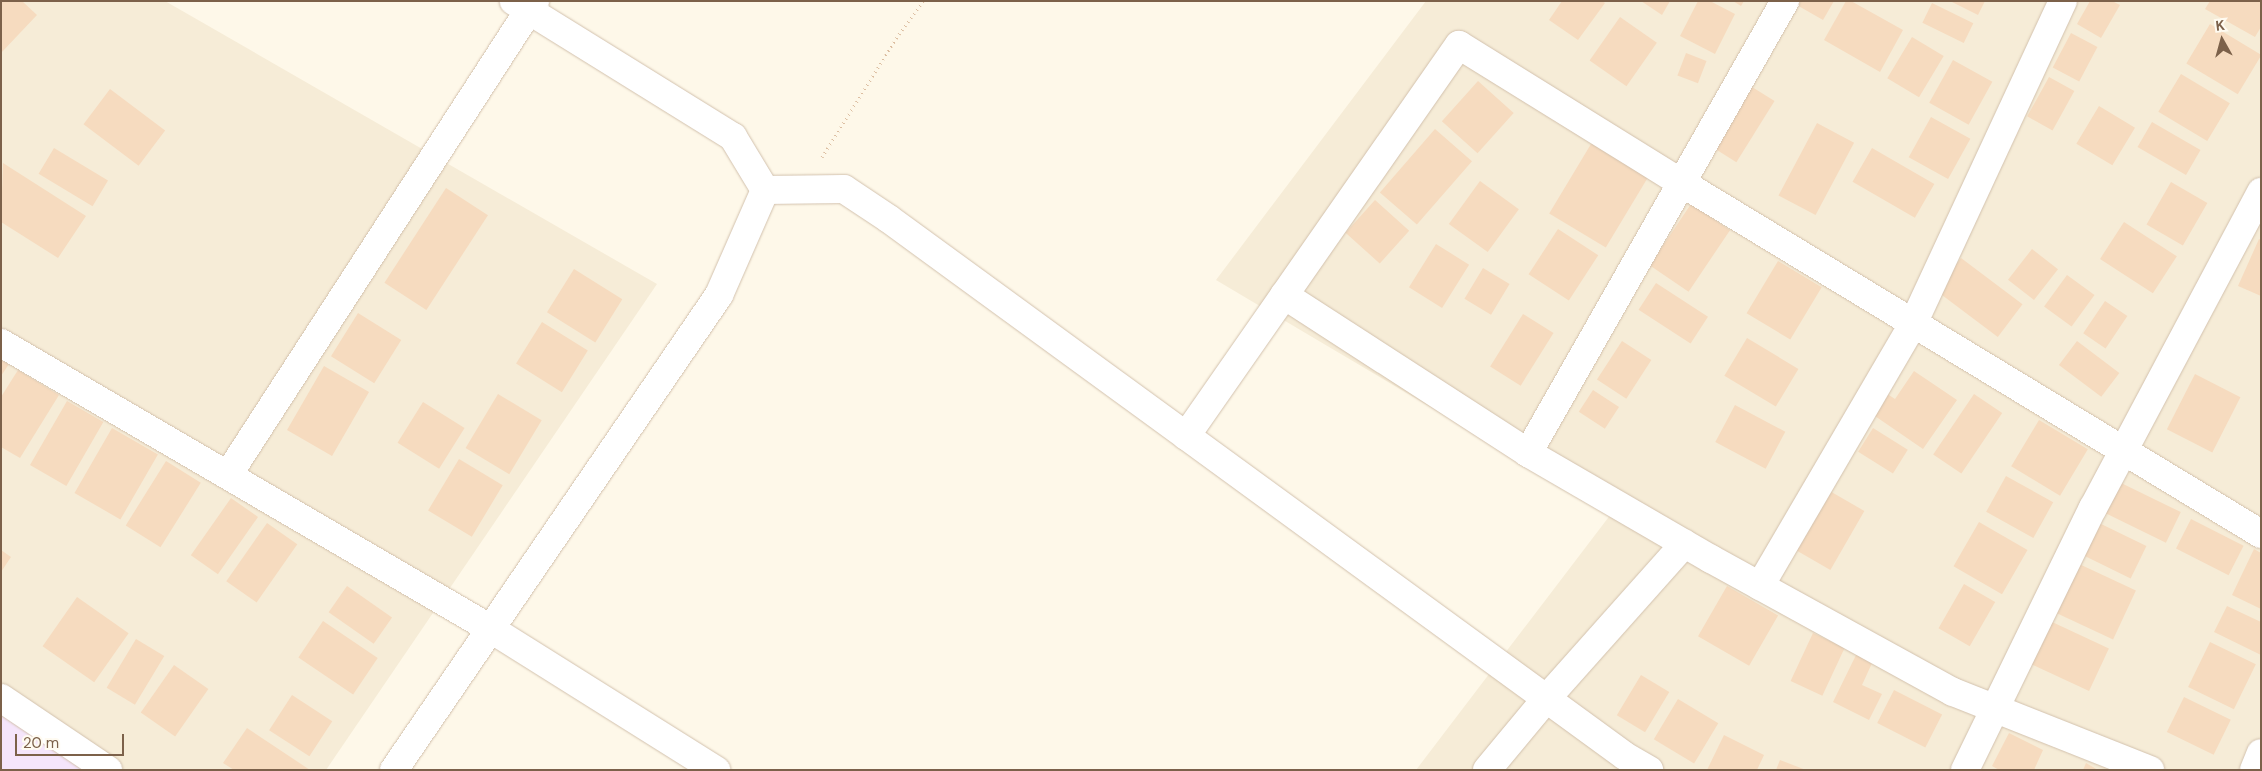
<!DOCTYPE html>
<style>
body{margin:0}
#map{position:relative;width:2262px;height:771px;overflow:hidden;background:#fef8e9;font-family:"DM Sans",sans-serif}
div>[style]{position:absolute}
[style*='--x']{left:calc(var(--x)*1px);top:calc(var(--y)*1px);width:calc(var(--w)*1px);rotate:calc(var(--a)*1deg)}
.residential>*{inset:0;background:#f6ecd7}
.education>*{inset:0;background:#f5e5fb}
.building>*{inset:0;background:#f6dbbf;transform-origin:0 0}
.path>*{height:3px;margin-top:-1.5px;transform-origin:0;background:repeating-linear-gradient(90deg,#dcbea1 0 1px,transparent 0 5px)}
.roads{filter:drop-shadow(0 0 1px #d2c1ad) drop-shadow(0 0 1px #d2c1ad)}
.minor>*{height:28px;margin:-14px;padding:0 14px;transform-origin:14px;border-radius:14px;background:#fff}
span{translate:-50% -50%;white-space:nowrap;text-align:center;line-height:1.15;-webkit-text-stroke:4px #fffbf1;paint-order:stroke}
.frame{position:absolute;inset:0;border:2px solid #7c614a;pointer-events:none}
.north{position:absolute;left:2197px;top:15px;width:50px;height:50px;-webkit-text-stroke:4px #fffbf1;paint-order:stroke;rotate:353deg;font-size:14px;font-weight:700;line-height:20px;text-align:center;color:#7c614a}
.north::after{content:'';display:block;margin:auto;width:18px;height:22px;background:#7c614a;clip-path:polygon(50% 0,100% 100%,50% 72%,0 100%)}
.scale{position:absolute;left:15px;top:734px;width:109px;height:22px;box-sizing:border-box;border:2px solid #7c614a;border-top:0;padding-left:6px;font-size:15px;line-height:18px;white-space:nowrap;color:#7c614a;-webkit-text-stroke:4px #fffbf1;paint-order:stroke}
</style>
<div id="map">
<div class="residential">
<div style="clip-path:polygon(1px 1px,165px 1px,657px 284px,326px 770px,1px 770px)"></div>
<div style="clip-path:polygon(1426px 1px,2261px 1px,2261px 770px,1416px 770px,1611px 514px,1216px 280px)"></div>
</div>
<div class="education">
<div style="clip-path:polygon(1px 709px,99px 770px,1px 770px)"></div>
</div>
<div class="building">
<div style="clip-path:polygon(1px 1px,22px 1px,37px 15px,1px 53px)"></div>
<div style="clip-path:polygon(1562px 1px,1602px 1px,1605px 3px,1578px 40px,1549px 20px)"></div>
<div style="clip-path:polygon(1641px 1px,1670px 1px,1662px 15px)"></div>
<div style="clip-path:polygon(1698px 1px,1710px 1px,1735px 14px,1715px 54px,1680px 36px)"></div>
<div style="clip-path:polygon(1733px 1px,1744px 1px,1741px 6px)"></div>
<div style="clip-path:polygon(1796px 1px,1834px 1px,1823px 20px,1795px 4px)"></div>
<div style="clip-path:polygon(1846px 1px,1851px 1px,1903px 30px,1880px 72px,1824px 40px)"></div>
<div style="clip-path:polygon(1950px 1px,1985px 1px,1978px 15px)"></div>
<div style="clip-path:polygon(2090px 1px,2112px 1px,2120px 5px,2101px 38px,2077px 24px)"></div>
<div style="clip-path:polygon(2210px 1px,2261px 1px,2261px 27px,2255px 37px,2205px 9px)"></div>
<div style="left:1932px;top:3px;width:46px;height:22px;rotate:26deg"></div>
<div style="left:1620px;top:17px;width:45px;height:53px;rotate:35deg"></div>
<div style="left:2210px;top:24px;width:60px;height:46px;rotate:31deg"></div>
<div style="left:2071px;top:33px;width:30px;height:39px;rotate:28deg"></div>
<div style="left:1912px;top:37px;width:37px;height:48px;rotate:31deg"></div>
<div style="left:1686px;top:53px;width:22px;height:24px;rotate:21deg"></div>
<div style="left:1953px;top:60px;width:45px;height:49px;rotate:29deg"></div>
<div style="left:2181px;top:74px;width:57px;height:44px;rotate:31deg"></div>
<div style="left:2049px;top:77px;width:29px;height:45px;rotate:29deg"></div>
<div style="left:1478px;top:81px;width:48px;height:54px;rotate:42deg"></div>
<div style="left:1744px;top:82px;width:36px;height:72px;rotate:32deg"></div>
<div style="left:110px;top:89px;width:69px;height:44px;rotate:37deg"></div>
<div style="left:2099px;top:106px;width:42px;height:44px;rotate:31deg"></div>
<div style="left:1931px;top:117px;width:45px;height:46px;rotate:29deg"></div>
<div style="left:2152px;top:122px;width:56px;height:29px;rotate:30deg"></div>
<div style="left:1817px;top:123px;width:42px;height:82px;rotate:28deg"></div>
<div style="left:1435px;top:129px;width:49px;height:84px;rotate:41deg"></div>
<div style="left:1594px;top:139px;width:66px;height:87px;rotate:31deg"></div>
<div style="left:54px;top:148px;width:63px;height:30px;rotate:31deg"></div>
<div style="left:1872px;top:148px;width:72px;height:39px;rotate:30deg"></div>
<div style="clip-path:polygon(3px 163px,86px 216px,58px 258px,1px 222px)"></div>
<div style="left:1480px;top:181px;width:48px;height:53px;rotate:36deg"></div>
<div style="left:2171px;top:182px;width:42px;height:49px;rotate:30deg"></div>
<div style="left:446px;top:188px;width:50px;height:113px;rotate:33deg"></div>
<div style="left:1375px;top:200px;width:46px;height:44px;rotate:42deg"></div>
<div style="left:1691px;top:204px;width:47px;height:74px;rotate:34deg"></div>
<div style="left:2124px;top:222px;width:63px;height:44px;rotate:33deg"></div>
<div style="left:1558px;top:229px;width:48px;height:54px;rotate:33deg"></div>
<div style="clip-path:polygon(2259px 239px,2261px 240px,2261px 296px,2238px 286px)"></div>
<div style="left:1436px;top:244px;width:39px;height:51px;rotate:32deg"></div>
<div style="left:2032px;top:249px;width:33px;height:39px;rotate:38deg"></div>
<div style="left:1961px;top:258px;width:77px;height:41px;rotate:37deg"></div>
<div style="left:1778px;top:261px;width:51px;height:61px;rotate:31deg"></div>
<div style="left:1483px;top:268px;width:31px;height:36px;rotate:31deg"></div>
<div style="left:574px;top:269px;width:57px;height:51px;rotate:32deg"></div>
<div style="left:2067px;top:275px;width:34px;height:39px;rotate:36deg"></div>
<div style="left:1656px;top:283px;width:62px;height:32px;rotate:33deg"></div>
<div style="left:2105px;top:301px;width:27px;height:39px;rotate:34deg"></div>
<div style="left:358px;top:313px;width:51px;height:51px;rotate:32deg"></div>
<div style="left:1523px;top:314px;width:36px;height:62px;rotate:32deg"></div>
<div style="left:542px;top:322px;width:54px;height:49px;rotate:32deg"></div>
<div style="left:1747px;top:338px;width:60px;height:44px;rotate:31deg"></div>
<div style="left:1622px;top:341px;width:35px;height:46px;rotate:33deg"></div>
<div style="left:2077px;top:341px;width:53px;height:30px;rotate:37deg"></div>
<div style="clip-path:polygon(1px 360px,9px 364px,1px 376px)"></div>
<div style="left:324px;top:366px;width:52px;height:74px;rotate:30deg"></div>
<div style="clip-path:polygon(18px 370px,59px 395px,20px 458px,1px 447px,1px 397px)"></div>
<div style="clip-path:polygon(1914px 371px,1957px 400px,1923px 449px,1872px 414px,1886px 393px,1895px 399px)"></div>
<div style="left:2195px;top:374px;width:51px;height:62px;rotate:27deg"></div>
<div style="left:1593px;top:390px;width:31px;height:26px;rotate:33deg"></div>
<div style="left:498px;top:394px;width:51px;height:63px;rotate:31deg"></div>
<div style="left:1974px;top:394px;width:34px;height:73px;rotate:34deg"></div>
<div style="left:67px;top:401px;width:42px;height:74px;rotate:30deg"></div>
<div style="left:423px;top:402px;width:49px;height:48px;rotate:32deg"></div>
<div style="left:1735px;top:405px;width:57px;height:42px;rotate:28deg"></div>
<div style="left:2039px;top:420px;width:57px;height:54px;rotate:31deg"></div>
<div style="left:112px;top:428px;width:53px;height:75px;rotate:30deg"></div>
<div style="left:1873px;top:428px;width:41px;height:28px;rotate:32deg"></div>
<div style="left:459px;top:459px;width:51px;height:60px;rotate:31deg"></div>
<div style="left:166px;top:461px;width:41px;height:76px;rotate:32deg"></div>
<div style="left:2006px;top:476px;width:54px;height:41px;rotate:29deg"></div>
<div style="left:2117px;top:481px;width:71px;height:34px;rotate:26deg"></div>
<div style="left:1828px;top:490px;width:42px;height:68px;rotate:30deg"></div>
<div style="left:231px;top:498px;width:33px;height:70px;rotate:35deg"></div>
<div style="left:2191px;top:519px;width:59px;height:33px;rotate:27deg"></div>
<div style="left:1979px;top:522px;width:56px;height:51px;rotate:30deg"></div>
<div style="left:2097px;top:522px;width:55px;height:36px;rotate:26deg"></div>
<div style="left:267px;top:523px;width:37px;height:71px;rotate:35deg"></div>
<div style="clip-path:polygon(2254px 549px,2261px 553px,2261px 609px,2232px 595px)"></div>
<div style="clip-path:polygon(1px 550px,11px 557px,1px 572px)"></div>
<div style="left:2077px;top:563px;width:65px;height:54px;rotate:25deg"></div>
<div style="left:1964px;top:584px;width:36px;height:51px;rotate:30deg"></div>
<div style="left:347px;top:586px;width:55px;height:32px;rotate:35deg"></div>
<div style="left:1727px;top:586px;width:59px;height:58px;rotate:30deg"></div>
<div style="left:77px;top:597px;width:63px;height:60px;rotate:35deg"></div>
<div style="clip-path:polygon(2227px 606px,2261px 622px,2261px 655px,2214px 632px)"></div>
<div style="left:323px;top:621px;width:66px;height:44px;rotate:34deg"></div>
<div style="left:2050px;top:621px;width:65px;height:47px;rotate:25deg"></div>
<div style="left:1813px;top:633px;width:35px;height:53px;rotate:25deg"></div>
<div style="left:136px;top:639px;width:33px;height:57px;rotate:31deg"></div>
<div style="left:2210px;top:642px;width:51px;height:50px;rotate:26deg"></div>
<div style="clip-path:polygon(1857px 653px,1873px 661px,1862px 685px,1882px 694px,1869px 720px,1833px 702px)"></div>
<div style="left:174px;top:665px;width:42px;height:58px;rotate:35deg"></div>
<div style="left:1641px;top:675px;width:33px;height:47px;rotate:31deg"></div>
<div style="left:1894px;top:690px;width:54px;height:37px;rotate:27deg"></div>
<div style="left:292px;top:695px;width:48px;height:42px;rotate:33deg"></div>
<div style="left:2184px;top:697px;width:52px;height:39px;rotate:26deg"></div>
<div style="left:1678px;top:699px;width:47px;height:47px;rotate:31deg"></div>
<div style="clip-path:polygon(247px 728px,310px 770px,234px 770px,223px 763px)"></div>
<div style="clip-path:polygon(2009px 733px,2043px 750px,2034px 770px,1999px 770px,1992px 766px)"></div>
<div style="clip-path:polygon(1724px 735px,1764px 755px,1757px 770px,1707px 770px)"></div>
<div style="clip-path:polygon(1780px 760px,1806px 770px,1776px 770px)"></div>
<div style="clip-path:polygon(2086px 763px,2098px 770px,2083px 770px)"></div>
</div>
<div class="path">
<div style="--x:822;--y:157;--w:145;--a:-58"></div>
<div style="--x:899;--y:34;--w:41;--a:-54"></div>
</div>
<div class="roads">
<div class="minor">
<div style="--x:765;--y:190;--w:79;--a:-0.7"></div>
<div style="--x:844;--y:189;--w:54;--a:33.7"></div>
<div style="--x:889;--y:219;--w:911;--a:36.12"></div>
<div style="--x:1625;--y:756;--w:28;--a:30"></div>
<div style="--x:1284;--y:295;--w:291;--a:32.9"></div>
<div style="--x:1528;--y:453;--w:211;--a:30.1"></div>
<div style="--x:1711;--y:559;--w:276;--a:28.8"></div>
<div style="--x:1953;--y:692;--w:212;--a:21.6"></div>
<div style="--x:1;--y:343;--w:567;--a:30.27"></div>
<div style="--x:491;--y:629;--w:266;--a:32.1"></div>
<div style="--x:1186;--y:436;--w:477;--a:-55.1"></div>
<div style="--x:1459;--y:45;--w:262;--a:31.8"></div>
<div style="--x:1682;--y:183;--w:677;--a:31.22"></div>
<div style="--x:1528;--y:453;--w:520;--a:-60.38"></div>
<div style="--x:228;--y:475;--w:565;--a:-57.07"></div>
<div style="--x:1760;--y:586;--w:303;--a:-59.7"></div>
<div style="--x:1913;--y:324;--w:356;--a:-65.1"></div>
<div style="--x:1;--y:698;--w:129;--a:33.9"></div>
<div style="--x:394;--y:770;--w:576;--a:-55.62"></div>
<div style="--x:719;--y:295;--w:115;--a:-66.3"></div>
<div style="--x:765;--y:190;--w:62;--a:-121.1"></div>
<div style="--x:733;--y:137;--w:258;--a:-148.2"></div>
<div style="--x:1487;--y:770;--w:92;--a:-50.3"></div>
<div style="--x:1546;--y:699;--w:208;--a:-48.3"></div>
<div style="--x:1965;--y:770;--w:292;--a:-64"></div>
<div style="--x:2093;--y:508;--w:358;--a:-62"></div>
<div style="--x:2254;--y:770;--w:18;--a:-68"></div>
</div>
</div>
<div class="frame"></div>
<div class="north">K</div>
<div class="scale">20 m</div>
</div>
